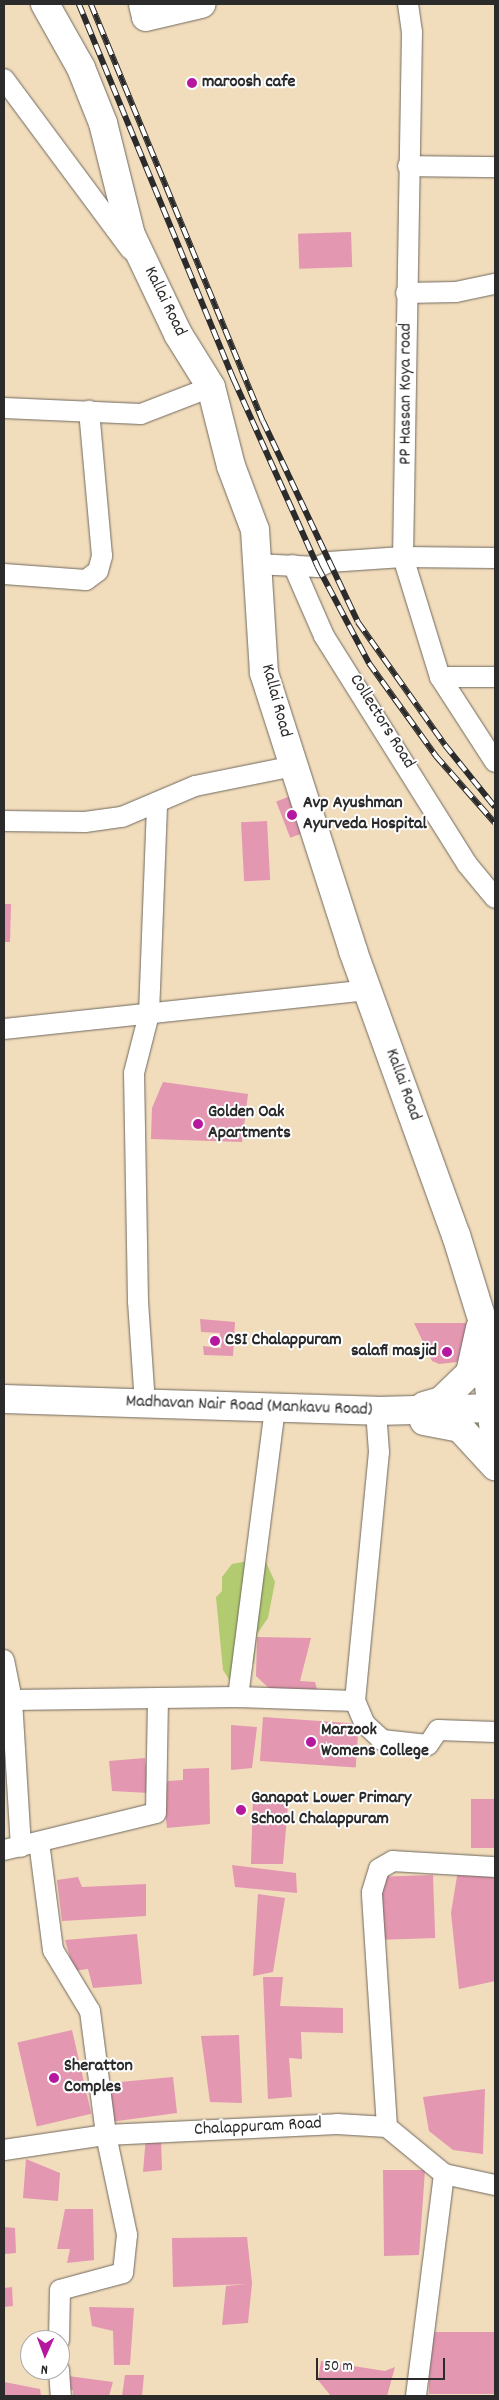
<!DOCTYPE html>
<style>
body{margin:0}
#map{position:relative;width:499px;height:2400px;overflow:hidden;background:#f1dcbc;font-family:Dekko,sans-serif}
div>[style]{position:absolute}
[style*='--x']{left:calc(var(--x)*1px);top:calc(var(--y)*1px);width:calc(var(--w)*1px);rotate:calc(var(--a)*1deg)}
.green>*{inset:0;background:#b2cb70}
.building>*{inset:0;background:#e397b0;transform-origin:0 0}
.roads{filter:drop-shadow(0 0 1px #70695e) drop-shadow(0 0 1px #70695e)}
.street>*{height:20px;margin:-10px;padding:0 10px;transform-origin:10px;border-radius:10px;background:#fff}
.secondary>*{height:28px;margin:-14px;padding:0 14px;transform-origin:14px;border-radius:14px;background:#fff}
.primary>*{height:28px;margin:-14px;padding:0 14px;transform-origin:14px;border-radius:14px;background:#fff}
.rail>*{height:5.5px;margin-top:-2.75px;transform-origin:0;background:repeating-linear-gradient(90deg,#fff 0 11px,#2b2b2b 0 22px);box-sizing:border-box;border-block:1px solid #2b2b2b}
.dots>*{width:14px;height:14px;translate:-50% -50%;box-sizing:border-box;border:2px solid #fff;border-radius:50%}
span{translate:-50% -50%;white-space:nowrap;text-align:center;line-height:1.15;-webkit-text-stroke:4px #fff;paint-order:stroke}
.poi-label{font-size:18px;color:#2b2b2b;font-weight:700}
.left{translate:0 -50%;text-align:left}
.right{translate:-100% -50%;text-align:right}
.street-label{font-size:18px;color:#2b2b2b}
.frame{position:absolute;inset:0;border:5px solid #2b2b2b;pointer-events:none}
.north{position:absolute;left:20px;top:2330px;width:50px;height:50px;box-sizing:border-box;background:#fff;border:1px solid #aaa;border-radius:50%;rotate:182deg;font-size:14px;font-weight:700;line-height:20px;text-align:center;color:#2b2b2b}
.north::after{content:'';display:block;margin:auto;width:18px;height:22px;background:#b5179e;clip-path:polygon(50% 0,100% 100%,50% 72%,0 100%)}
.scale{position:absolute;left:316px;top:2358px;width:129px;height:22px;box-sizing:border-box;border:2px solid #2b2b2b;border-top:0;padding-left:6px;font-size:15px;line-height:18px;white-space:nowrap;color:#2b2b2b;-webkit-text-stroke:4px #fff;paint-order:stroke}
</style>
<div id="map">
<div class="green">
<div style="clip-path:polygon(264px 1558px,275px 1582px,268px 1618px,257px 1634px,254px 1663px,232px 1684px,223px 1670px,216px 1597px,222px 1591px,222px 1577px,232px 1564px)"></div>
</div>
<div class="building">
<div style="left:351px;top:232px;width:35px;height:53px;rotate:88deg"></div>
<div style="left:293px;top:795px;width:39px;height:18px;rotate:69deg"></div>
<div style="left:267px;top:821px;width:59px;height:26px;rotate:87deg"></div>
<div style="clip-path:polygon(4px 904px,11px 904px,10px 942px,4px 942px)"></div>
<div style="clip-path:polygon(163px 1082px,248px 1094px,242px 1142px,151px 1139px,152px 1108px)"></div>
<div style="clip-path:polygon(200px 1319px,235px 1322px,233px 1356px,204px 1355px,203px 1346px,221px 1348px,220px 1333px,201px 1332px)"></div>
<div style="clip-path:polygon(414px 1323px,473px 1323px,474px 1343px,457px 1362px,439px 1364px,432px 1361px)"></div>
<div style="clip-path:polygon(257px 1637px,311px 1638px,300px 1681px,315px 1682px,319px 1697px,271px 1690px,256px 1676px)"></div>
<div style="left:263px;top:1717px;width:96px;height:44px;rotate:4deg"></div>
<div style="clip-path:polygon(231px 1725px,257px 1727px,252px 1768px,231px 1770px)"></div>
<div style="clip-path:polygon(145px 1758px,149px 1793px,112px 1791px,109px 1761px)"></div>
<div style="clip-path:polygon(209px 1768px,210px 1824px,167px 1828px,163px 1793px,168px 1781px,183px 1780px,183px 1769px)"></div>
<div style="clip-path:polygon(253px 1798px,288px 1805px,283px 1864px,251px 1864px)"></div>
<div style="left:471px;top:1799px;width:24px;height:49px"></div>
<div style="clip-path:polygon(232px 1865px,296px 1873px,297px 1893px,235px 1887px)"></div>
<div style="clip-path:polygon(458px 1870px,495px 1878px,495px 1981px,459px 1989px,451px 1913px)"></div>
<div style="left:433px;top:1875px;width:63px;height:52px;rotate:88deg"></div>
<div style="clip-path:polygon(78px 1877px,82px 1887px,146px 1884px,146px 1916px,62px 1921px,57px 1880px)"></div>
<div style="clip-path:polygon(258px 1894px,285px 1898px,273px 1972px,253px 1976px)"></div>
<div style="clip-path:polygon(137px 1934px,142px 1984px,93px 1988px,88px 1969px,74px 1971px,65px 1940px)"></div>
<div style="clip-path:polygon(263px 1977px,283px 1977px,280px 2006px,343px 2008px,343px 2033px,301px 2032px,302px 2059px,289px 2058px,292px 2097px,268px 2099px)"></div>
<div style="left:72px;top:2030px;width:86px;height:56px;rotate:77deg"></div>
<div style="clip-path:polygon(239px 2035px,242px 2103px,210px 2102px,201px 2036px)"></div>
<div style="clip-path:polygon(173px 2077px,177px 2113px,110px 2122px,99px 2084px)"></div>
<div style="clip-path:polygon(485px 2089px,483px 2154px,453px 2150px,429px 2131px,423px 2097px)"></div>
<div style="clip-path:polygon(146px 2136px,161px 2139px,162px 2170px,143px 2172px)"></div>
<div style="clip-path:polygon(26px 2159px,60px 2173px,58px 2201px,23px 2198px)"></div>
<div style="clip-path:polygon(383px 2170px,425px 2170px,419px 2255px,384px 2256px)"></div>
<div style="clip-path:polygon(65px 2209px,93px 2209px,94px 2260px,67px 2263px,70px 2249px,57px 2249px)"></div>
<div style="clip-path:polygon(4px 2227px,15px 2228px,16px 2253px,4px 2254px)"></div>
<div style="clip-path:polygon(247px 2237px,252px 2283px,248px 2323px,222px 2325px,226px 2286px,247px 2284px,173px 2287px,172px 2238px)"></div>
<div style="clip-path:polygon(12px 2287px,13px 2306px,4px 2307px,4px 2288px)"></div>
<div style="clip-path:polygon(89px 2307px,134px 2308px,130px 2365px,114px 2365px,113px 2331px,92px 2326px)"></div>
<div style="left:495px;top:2332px;width:62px;height:66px;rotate:90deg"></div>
<div style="clip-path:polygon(321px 2361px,385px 2371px,395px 2367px,387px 2396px,331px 2396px,318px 2380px)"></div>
<div style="clip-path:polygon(125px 2375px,144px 2375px,142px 2396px,122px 2396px)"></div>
<div style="clip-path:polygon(68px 2376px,113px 2382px,109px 2396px,73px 2396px,73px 2390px,67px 2390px)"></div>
<div style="clip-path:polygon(4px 2382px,40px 2389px,41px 2396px,4px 2396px)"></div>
</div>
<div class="roads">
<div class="street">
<div style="--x:408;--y:4;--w:28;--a:82"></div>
<div style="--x:412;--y:32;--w:525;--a:90.98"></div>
<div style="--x:403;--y:557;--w:126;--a:72.9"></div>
<div style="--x:440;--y:677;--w:101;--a:57.1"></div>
<div style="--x:4;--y:79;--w:213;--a:53.4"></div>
<div style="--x:408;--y:166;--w:87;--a:0.7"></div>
<div style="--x:406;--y:293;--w:50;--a:-1.1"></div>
<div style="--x:456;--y:292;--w:40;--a:-12"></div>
<div style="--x:4;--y:408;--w:137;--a:2.5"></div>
<div style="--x:141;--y:414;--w:75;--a:-21.1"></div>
<div style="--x:254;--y:564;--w:64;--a:2.7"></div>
<div style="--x:318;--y:567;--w:12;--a:-24"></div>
<div style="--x:329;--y:562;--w:74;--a:-3.9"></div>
<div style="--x:403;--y:557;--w:92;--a:0.6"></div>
<div style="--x:293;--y:565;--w:77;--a:66.4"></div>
<div style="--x:324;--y:636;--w:269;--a:57.9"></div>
<div style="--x:467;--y:864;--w:44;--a:50.5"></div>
<div style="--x:4;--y:574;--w:82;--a:4.2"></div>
<div style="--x:86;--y:580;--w:15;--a:-37"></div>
<div style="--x:98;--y:571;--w:16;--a:-75"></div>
<div style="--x:102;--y:556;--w:146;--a:-95.1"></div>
<div style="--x:440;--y:677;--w:55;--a:0"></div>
<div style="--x:4;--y:821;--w:81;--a:0.7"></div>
<div style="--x:85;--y:822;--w:37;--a:-8"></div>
<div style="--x:122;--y:817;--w:79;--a:-23"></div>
<div style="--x:195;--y:786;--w:101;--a:-11.4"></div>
<div style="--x:4;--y:1029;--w:365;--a:-6.1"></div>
<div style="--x:145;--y:1404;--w:103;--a:-93.9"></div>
<div style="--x:138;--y:1301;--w:228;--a:-91"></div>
<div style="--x:134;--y:1073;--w:61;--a:-75.7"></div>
<div style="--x:149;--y:1014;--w:212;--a:-87.8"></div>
<div style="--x:4;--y:1660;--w:41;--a:78.7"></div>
<div style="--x:12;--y:1700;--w:147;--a:86.5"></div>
<div style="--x:238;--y:1697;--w:117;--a:2"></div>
<div style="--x:355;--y:1701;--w:250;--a:-84.5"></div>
<div style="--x:379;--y:1452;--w:41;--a:-94.2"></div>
<div style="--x:12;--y:1700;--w:146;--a:-0.8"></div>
<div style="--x:355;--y:1701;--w:25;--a:67"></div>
<div style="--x:365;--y:1724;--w:23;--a:43"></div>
<div style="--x:382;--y:1740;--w:46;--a:6.2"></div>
<div style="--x:428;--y:1745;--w:18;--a:-56"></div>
<div style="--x:438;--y:1730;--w:57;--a:2"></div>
<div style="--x:39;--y:1842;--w:109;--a:82.6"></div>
<div style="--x:53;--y:1950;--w:71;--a:58.8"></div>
<div style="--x:90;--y:2011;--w:125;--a:82.6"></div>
<div style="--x:106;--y:2135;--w:102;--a:78.1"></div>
<div style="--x:127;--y:2235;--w:38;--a:96"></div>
<div style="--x:123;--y:2273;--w:65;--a:164.9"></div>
<div style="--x:60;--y:2290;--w:50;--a:91.1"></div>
<div style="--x:4;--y:1850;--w:156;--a:-13.7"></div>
<div style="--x:156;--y:1813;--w:115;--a:-89"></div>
<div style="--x:158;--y:1698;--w:80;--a:-0.7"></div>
<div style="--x:238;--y:1697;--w:291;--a:-82.7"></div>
<div style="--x:387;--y:2127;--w:235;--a:-93.7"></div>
<div style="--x:372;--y:1892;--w:24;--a:-73"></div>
<div style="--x:379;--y:1869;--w:16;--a:-30"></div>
<div style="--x:393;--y:1861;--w:102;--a:3.4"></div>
<div style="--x:4;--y:2150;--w:103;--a:-8.4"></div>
<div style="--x:106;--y:2135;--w:231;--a:-2.7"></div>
<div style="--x:337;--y:2124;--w:50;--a:3.4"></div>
<div style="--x:387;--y:2127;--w:74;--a:39.5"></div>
<div style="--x:444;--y:2174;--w:52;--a:12.2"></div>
<div style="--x:59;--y:2370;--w:26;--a:86"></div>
<div style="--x:416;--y:2396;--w:224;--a:-82.8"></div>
</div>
<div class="secondary">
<div style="--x:143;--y:4;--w:13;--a:77"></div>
<div style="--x:146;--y:17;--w:57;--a:-13.3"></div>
<div style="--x:4;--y:1399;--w:372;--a:1.8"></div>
<div style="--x:376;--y:1411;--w:119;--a:-1.4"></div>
<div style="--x:424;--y:1406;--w:18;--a:-16"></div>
<div style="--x:441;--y:1401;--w:40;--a:-44"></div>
<div style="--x:470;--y:1373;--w:46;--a:-77.5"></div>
<div style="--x:424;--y:1421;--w:37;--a:11"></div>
<div style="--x:460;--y:1428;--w:52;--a:47.4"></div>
</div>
<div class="primary">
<div style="--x:45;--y:4;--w:73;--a:60.6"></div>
<div style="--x:81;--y:68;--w:59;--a:68.2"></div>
<div style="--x:103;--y:123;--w:115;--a:76"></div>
<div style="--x:131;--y:235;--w:110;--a:64.6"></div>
<div style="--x:178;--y:334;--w:62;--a:58.1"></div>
<div style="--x:211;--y:387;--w:81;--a:75.8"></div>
<div style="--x:231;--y:466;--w:68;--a:69.4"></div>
<div style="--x:255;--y:530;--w:143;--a:86.4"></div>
<div style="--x:264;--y:673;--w:292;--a:72.2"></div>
<div style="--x:353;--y:951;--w:302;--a:70.1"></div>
<div style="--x:456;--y:1235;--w:88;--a:72.8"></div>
<div style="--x:482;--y:1319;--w:125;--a:84"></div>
</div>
</div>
<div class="rail">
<div style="--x:79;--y:4;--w:407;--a:67.6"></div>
<div style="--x:234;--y:380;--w:205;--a:65.8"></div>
<div style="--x:318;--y:567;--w:109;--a:62"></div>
<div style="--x:369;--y:663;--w:115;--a:54.2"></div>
<div style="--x:436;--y:756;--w:89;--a:48.6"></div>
<div style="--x:91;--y:4;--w:451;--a:67.6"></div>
<div style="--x:263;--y:421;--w:222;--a:64.7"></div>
<div style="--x:358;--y:622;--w:151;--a:54.7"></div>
<div style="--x:445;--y:745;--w:80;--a:51.1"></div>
</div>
<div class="dots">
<div style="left:192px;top:83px;background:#b5179e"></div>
<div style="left:292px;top:815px;background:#b5179e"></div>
<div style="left:198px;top:1124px;background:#b5179e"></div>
<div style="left:215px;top:1341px;background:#b5179e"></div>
<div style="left:447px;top:1352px;background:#b5179e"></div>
<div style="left:311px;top:1742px;background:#b5179e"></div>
<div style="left:241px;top:1810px;background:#b5179e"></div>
<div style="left:54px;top:2078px;background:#b5179e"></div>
</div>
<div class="poi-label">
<span class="left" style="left:202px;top:83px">maroosh cafe</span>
<span class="left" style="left:303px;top:815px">Avp Ayushman<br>Ayurveda Hospital</span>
<span class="left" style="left:208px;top:1124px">Golden Oak<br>Apartments</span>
<span class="left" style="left:225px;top:1341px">CSI Chalappuram</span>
<span class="right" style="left:437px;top:1352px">salafi masjid</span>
<span class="left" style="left:321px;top:1742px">Marzook<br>Womens College</span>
<span class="left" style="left:251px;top:1810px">Ganapat Lower Primary<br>School Chalappuram</span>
<span class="left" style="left:64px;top:2078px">Sheratton<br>Comples</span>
</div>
<div class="street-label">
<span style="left:164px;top:302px;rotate:64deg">Kallai Road</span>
<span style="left:407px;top:394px;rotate:-90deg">PP Hassan Koya road</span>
<span style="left:275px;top:701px;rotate:75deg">Kallai Road</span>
<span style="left:381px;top:722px;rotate:58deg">Collectors Road</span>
<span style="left:402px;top:1085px;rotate:70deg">Kallai Road</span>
<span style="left:249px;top:1407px;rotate:2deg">Madhavan Nair Road (Mankavu Road)</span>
<span style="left:258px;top:2128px;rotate:-3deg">Chalappuram Road</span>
</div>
<div class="frame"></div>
<div class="north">N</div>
<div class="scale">50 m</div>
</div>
